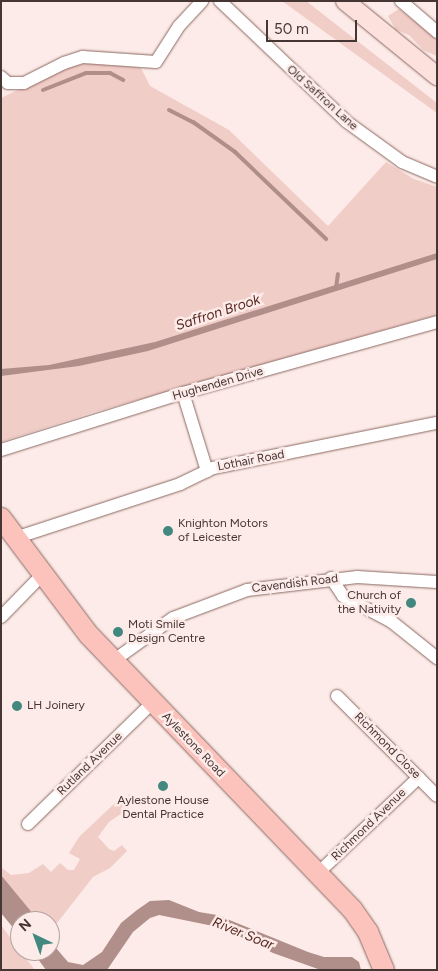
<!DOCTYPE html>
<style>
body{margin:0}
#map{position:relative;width:438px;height:971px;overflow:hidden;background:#fcebe8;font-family:Figtree,sans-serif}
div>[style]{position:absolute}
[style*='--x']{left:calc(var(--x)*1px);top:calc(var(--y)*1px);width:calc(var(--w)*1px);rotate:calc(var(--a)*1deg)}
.green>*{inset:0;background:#f1cdc7}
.water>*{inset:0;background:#b08e89}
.stream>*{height:4px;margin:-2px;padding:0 2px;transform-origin:2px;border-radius:2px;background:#b08e89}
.roads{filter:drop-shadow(0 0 1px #8b6761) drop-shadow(0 0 1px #8b6761)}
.street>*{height:12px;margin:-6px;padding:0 6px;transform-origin:6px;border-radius:6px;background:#fff}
.secondary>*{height:18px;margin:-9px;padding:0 9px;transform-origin:9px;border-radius:9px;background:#fde1dd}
.primary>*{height:20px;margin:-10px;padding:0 10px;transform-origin:10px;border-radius:10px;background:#fbc3bb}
.dots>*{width:14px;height:14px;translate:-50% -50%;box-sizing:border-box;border:2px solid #fcebe8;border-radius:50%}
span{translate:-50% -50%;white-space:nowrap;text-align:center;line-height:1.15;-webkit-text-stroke:5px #fcebe8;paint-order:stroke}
.street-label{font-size:12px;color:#453533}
.poi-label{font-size:12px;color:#453533}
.left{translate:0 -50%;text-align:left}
.right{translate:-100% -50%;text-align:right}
.water-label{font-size:14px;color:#572821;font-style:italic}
.frame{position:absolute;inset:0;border:2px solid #453533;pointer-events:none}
.north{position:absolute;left:10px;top:911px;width:50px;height:50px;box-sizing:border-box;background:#fcebe8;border:1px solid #b3a2a0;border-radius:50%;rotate:318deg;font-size:14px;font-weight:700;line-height:20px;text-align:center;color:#453533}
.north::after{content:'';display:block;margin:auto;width:18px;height:22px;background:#43887f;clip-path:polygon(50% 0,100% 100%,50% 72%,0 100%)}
.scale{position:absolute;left:266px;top:20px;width:91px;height:22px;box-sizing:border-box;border:2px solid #453533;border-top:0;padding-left:6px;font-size:15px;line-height:18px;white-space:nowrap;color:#453533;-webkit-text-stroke:4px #fcebe8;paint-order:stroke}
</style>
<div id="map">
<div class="green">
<div style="clip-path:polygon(282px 1px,306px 1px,437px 103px,437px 113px)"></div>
<div style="clip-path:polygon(399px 9px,436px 37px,437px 56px,423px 50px,409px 35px,396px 30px,388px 16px)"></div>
<div style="clip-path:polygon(95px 62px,141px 68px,150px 86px,229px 130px,328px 226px,386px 162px,414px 179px,437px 187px,437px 315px,91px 413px,1px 442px,1px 98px,65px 67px)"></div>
<div style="clip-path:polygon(130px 794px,132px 797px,128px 809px,109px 822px,98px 837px,109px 849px,114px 851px,122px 845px,127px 851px,110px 868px,93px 877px,50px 932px,50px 921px,39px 921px,1px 875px,1px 861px,2px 868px,11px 875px,29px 873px,43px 864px,51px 872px,60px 863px,68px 870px,74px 870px,80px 859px,69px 853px,79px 837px,115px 803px)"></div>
<div style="clip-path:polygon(1px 925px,20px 951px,35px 970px,1px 970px)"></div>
</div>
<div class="water">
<div style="clip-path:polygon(437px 253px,437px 259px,148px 351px,79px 366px,1px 376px,1px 369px,49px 365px,155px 342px)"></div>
<div style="clip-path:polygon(1px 875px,39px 921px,20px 921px,20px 936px,1px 913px)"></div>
<div style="clip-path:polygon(169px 900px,199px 912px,217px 915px,308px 952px,324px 957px,352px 957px,359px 962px,361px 970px,318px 969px,273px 953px,223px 928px,159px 915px,150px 918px,133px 932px,107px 970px,46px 970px,32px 951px,50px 951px,50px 941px,68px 962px,83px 965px,102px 952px,121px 923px,137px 910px,150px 901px)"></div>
</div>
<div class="stream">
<div style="--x:43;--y:90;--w:46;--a:-21.6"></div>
<div style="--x:86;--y:73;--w:24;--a:0"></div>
<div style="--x:110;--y:73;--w:15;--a:28"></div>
<div style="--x:169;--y:110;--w:27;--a:27"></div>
<div style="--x:193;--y:122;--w:52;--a:35.5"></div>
<div style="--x:235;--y:152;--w:126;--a:43.7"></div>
<div style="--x:336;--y:288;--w:14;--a:-82"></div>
</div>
<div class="roads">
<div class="street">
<div style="--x:220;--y:1;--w:175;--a:43.6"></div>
<div style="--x:347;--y:122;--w:68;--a:36"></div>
<div style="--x:402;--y:162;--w:38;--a:23"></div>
<div style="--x:401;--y:1;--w:48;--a:40.7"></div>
<div style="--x:1;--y:77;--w:9;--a:41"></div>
<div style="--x:8;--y:83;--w:16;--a:0"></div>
<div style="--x:24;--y:83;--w:45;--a:-26.6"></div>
<div style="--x:64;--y:63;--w:20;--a:-18"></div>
<div style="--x:83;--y:57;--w:73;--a:3.9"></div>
<div style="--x:156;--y:62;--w:43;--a:-57.4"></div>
<div style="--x:179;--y:26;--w:34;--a:-47"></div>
<div style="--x:183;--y:393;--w:82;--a:72.9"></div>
<div style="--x:1;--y:450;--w:191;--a:-17.4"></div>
<div style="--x:183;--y:393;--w:264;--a:-15.6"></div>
<div style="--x:15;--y:538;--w:174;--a:-18.1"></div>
<div style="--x:180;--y:484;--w:37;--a:-26"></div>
<div style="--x:213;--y:468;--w:228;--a:-11.4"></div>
<div style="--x:331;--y:578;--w:22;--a:56"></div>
<div style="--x:343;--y:596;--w:55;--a:28"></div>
<div style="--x:392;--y:622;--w:58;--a:38.7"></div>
<div style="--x:1;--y:617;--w:59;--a:-45.7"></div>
<div style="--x:113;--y:661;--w:74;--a:-35.6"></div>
<div style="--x:173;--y:618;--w:79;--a:-20.7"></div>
<div style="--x:247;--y:590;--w:111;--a:-6.7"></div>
<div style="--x:357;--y:577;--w:80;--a:3.6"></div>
<div style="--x:337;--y:696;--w:141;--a:45"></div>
<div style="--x:28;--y:824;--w:173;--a:-44.3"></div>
<div style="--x:318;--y:873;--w:139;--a:-43.5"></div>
</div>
<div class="secondary">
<div style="--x:345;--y:1;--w:119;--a:39.2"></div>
</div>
<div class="primary">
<div style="--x:1;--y:518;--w:146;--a:53.1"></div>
<div style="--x:89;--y:635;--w:380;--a:46.2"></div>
<div style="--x:352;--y:909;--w:28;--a:55"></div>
<div style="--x:368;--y:932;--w:41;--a:67.2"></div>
</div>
</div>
<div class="dots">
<div style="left:168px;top:531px;background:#43887f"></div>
<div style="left:411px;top:603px;background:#43887f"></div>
<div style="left:118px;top:632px;background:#43887f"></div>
<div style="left:17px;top:706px;background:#43887f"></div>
<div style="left:163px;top:786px;background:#43887f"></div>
</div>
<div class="street-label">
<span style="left:322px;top:98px;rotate:42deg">Old Saffron Lane</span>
<span style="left:218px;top:384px;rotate:-16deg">Hughenden Drive</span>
<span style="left:251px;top:461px;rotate:-11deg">Lothair Road</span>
<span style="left:295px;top:584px;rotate:-7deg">Cavendish Road</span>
<span style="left:193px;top:745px;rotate:46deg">Aylestone Road</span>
<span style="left:387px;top:746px;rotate:45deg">Richmond Close</span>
<span style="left:90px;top:764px;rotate:-44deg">Rutland Avenue</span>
<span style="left:369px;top:825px;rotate:-44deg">Richmond Avenue</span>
</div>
<div class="poi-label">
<span class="left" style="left:178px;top:531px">Knighton Motors<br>of Leicester</span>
<span class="right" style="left:401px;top:603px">Church of<br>the Nativity</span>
<span class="left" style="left:128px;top:632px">Moti Smile<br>Design Centre</span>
<span class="left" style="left:27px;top:706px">LH Joinery</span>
<span style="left:163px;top:808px">Aylestone House<br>Dental Practice</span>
</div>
<div class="water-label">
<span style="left:218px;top:313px;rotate:-18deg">Saffron Brook</span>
<span style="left:243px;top:934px;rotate:22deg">River Soar</span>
</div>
<div class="frame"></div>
<div class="north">N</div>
<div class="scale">50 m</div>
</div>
